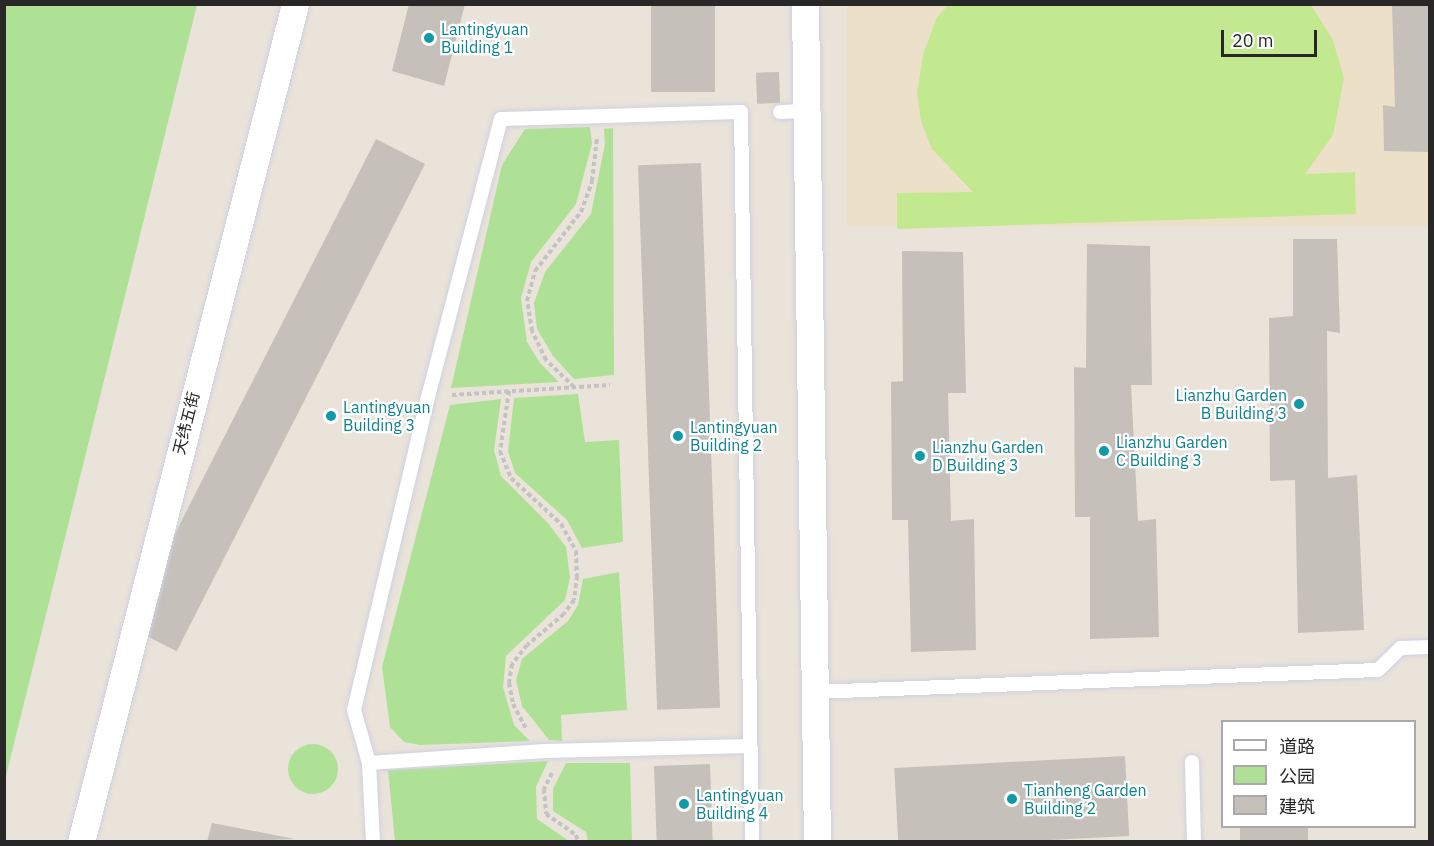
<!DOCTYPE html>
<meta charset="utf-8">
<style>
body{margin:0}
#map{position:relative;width:1434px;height:846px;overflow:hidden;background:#eae3d9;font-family:"IBM Plex Sans","Noto Sans SC",sans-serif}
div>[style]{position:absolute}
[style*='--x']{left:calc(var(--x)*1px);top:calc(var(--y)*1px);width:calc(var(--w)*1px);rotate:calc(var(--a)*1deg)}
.education>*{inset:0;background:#ece1c8;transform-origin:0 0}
.green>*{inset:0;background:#aee195}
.round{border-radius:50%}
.pitch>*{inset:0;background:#c2e890}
.building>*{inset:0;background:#c5c0b9;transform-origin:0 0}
.path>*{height:4px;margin-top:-2px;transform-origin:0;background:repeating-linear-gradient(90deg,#c3c3c3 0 4.5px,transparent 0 7.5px)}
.roads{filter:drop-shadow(0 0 2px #ced1e1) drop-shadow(0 0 2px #ced1e1)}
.service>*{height:14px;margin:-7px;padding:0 7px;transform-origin:7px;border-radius:7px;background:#fff}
.minor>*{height:27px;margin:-13.5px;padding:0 13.5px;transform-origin:13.5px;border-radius:13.5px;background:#fff}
.dots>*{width:16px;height:16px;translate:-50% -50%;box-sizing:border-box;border:3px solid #fff;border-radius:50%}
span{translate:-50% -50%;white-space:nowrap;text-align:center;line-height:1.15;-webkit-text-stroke:4.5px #fff;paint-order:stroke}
.culture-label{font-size:16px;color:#0d838f}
.left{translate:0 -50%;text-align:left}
.right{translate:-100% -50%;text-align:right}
.street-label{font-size:16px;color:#272727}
.frame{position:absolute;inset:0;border:6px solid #272727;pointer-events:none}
.legend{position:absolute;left:1221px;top:720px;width:195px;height:108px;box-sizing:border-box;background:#fff;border:2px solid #a9a9a9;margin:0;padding:8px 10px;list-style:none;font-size:18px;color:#272727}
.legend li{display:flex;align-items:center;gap:12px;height:30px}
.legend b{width:30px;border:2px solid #a9a9a9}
.scale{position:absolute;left:1221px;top:30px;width:96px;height:27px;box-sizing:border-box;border:3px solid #272727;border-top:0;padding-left:8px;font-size:18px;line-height:21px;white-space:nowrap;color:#272727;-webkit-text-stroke:4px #fff;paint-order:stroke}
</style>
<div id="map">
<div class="education">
<div style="left:847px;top:5px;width:582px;height:221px"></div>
</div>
<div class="green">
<div style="clip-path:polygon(5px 4px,197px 5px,5px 780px,4px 5px)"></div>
<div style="clip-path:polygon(590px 127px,592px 144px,576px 204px,531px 262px,521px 298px,527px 342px,540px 363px,559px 382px,451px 388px,502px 165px,525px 129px)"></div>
<div style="clip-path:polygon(613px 128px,614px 375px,574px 379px,553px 356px,537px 329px,534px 303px,545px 272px,591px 214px,605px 144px,604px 129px)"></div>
<div style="clip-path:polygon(578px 394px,585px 442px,619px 440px,623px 542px,582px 548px,567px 520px,515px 473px,508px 451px,514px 398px)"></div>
<div style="clip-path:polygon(501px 399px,494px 450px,501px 476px,548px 523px,566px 547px,570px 578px,565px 600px,506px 656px,503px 687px,514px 725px,530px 741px,420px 745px,404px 742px,390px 727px,382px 667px,450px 405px)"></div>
<div style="clip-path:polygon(619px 572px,627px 710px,561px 715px,562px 741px,549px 740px,522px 706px,516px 680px,522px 659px,568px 621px,578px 605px,583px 579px)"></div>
<div class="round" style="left:288px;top:744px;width:50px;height:50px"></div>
<div style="clip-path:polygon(548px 761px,536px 787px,537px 819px,569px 841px,395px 841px,388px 770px)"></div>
<div style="clip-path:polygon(566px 763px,630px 763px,632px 841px,588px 841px,586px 832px,553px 811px,553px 789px)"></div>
</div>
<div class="pitch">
<div style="clip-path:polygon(948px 5px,1311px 5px,1333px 40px,1344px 78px,1333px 135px,1305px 174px,1355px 172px,1356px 214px,897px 229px,897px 193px,973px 192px,932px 149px,921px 121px,917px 93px,923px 55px,936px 19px)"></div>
</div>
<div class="building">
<div style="clip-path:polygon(409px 4px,465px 4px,444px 86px,392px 71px)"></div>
<div style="left:651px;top:4px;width:64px;height:88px"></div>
<div style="clip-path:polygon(1392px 4px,1430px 4px,1430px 152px,1384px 151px,1383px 105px,1395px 107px)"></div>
<div style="left:779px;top:72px;width:31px;height:23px;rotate:88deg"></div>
<div style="left:376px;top:139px;width:55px;height:547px;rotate:27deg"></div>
<div style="left:701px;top:163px;width:545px;height:63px;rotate:88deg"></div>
<div style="clip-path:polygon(1293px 239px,1337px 239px,1340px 333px,1327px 331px,1328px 478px,1357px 475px,1364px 630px,1298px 633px,1295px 480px,1270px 481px,1269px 318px,1293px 316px)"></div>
<div style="clip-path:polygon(1087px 244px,1150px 246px,1152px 385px,1131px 385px,1138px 521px,1156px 519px,1159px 637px,1090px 639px,1090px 517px,1075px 517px,1074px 367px,1086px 368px)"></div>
<div style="clip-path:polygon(902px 251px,963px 252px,966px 393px,948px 393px,951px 521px,974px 519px,976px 650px,911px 652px,908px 520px,892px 520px,891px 382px,903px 381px)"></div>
<div style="left:1125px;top:756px;width:80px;height:231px;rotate:87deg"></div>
<div style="left:710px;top:764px;width:78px;height:56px;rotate:88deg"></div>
<div style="clip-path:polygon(212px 823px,295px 839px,207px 842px)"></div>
<div style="left:1240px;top:826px;width:68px;height:16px"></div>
</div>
<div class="path">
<div style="--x:574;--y:387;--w:39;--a:-136"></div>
<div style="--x:546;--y:360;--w:32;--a:-116"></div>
<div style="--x:532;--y:331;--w:30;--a:-99"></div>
<div style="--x:527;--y:301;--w:31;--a:-75"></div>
<div style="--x:535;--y:271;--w:75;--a:-52.1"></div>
<div style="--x:581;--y:212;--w:33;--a:-70"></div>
<div style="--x:592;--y:181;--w:43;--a:-83.4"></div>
<div style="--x:509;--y:391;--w:61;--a:98.5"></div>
<div style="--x:500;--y:451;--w:29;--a:68"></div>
<div style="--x:511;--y:478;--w:68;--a:42.6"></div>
<div style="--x:561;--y:524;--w:31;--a:61"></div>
<div style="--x:576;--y:551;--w:25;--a:88"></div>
<div style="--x:577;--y:576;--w:24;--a:97"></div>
<div style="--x:574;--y:600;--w:17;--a:126"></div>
<div style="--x:564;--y:614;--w:48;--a:140"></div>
<div style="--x:527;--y:645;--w:24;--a:128"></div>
<div style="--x:512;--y:664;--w:19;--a:99"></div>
<div style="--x:509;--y:683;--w:21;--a:79"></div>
<div style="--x:513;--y:704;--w:30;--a:62"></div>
<div style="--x:452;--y:395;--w:158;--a:-3.6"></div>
<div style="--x:552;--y:773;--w:18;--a:117"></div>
<div style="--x:544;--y:789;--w:25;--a:85"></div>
<div style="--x:546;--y:814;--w:37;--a:35"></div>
<div style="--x:576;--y:835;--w:7;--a:74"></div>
</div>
<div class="roads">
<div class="service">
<div style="--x:780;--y:112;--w:27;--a:-2"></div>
<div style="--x:815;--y:692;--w:563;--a:-2.24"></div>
<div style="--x:1378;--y:670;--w:32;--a:-44"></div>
<div style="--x:1401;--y:648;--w:29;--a:-2"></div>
<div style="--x:1192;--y:762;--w:80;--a:88.6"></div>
<div style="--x:369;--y:763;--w:55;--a:-105.8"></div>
<div style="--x:354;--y:710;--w:322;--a:-76.7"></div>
<div style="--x:428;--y:397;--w:287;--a:-75.3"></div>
<div style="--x:501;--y:119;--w:240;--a:-1.7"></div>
<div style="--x:741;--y:112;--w:730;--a:89.14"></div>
<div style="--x:373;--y:842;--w:79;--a:-92.9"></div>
<div style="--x:369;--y:763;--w:176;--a:-3.9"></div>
<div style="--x:545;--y:751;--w:205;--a:-1.4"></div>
</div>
<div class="minor">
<div style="--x:805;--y:4;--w:838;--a:89.18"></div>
<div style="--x:81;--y:842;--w:865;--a:-75.67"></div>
</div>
</div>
<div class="dots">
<div style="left:429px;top:38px;background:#0f9aa8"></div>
<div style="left:1299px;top:404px;background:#0f9aa8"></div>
<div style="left:331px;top:416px;background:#0f9aa8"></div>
<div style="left:678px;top:436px;background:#0f9aa8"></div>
<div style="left:1104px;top:451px;background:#0f9aa8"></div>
<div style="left:920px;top:456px;background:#0f9aa8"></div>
<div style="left:1012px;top:799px;background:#0f9aa8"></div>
<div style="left:684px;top:804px;background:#0f9aa8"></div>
</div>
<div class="culture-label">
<span class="left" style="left:441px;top:38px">Lantingyuan<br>Building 1</span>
<span class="right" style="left:1287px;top:404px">Lianzhu Garden<br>B Building 3</span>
<span class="left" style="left:343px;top:416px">Lantingyuan<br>Building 3</span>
<span class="left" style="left:690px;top:436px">Lantingyuan<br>Building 2</span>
<span class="left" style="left:1116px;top:451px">Lianzhu Garden<br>C Building 3</span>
<span class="left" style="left:932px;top:456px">Lianzhu Garden<br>D Building 3</span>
<span class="left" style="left:1024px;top:799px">Tianheng Garden<br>Building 2</span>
<span class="left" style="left:696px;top:804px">Lantingyuan<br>Building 4</span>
</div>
<div class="street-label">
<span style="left:186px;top:423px;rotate:-76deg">天纬五街</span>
</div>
<div class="frame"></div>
<ul class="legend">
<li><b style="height:8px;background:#fff"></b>道路</li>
<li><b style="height:16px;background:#aee195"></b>公园</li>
<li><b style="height:16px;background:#c5c0b9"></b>建筑</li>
</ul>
<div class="scale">20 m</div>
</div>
